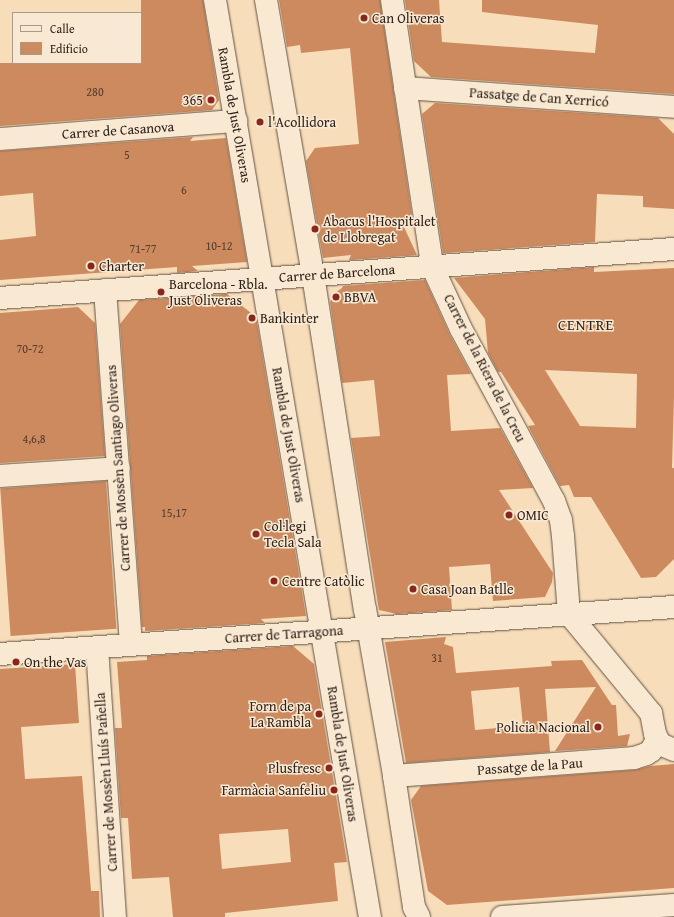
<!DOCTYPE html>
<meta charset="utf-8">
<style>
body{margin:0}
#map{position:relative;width:674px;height:917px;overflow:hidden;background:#f8ddba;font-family:"Gentium Book Plus",serif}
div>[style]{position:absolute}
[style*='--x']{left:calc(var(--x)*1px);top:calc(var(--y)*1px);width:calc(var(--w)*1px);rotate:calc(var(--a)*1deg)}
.building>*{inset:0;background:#cd8a5f;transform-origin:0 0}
.roads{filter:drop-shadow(0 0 1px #605244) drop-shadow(0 0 1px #605244)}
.minor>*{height:22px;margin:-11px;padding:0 11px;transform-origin:11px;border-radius:11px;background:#fae9d2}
.dots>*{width:11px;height:11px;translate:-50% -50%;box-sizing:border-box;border:2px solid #fae9d2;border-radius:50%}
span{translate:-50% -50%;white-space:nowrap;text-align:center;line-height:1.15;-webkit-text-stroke:3px #fae9d2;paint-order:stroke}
.number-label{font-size:12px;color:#563d2d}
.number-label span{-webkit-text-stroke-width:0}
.poi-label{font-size:14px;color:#2e231c}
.left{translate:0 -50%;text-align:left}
.right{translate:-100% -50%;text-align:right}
.street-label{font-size:14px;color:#2e231c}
.neighbourhood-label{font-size:15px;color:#2e231c;letter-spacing:1px}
.legend{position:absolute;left:12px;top:12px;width:130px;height:52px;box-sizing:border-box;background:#fae9d2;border:1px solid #a89a89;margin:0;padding:5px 7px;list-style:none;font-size:12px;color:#2e231c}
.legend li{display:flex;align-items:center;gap:8px;height:20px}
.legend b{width:20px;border:1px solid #a89a89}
</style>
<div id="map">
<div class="building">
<div style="clip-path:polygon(141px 0,203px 0,219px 100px,212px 110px,0 126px,0 63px,141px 63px)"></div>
<div style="clip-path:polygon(279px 0,380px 0,413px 222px,411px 220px,403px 225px,417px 255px,349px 260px,351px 255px,323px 258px,306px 161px,315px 148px,359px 144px,350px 48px,301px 53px,300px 45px,287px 47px)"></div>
<div style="clip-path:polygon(405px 0,439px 0,442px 42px,595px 53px,598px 25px,482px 12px,482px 0,674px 0,674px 94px,431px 77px,414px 61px)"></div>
<div style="clip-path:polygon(435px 103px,658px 118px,674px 134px,674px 209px,643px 207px,643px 196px,597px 194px,595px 242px,443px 253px,422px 114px)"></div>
<div style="clip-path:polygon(193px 137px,190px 141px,226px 138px,247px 262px,192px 266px,198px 271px,177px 273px,177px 267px,0 280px,0 240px,36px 236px,33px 193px,0 196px,0 151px)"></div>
<div style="clip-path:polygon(evenodd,594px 267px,594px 272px,674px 268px,674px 396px,672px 468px,674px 468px,674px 559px,656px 577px,641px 578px,591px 497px,574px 497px,569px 485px,560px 486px,528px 426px,535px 425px,501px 372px,498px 372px,488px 353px,485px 319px,454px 278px,594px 267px,545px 370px,637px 374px,636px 428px,580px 426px,545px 370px)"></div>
<div style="clip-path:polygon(425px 280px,450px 335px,471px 374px,447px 375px,451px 431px,500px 428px,533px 488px,499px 490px,553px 573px,552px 582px,545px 597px,493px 601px,490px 564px,449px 567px,452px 610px,397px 614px,379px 610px,351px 438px,380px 436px,374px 380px,342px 383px,330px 302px,335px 293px,342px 288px,343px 286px)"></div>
<div style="clip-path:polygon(227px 294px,256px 317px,306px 616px,261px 619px,265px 623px,145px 631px,145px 627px,142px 627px,120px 324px,139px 300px)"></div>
<div style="clip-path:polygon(78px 307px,95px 323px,105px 456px,0 463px,0 313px)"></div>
<div style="left:106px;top:481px;width:148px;height:106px;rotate:86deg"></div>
<div style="clip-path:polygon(evenodd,446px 637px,444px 644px,453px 647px,456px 673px,552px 666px,551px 661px,582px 660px,612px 705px,616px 705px,618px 736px,630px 734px,627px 746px,555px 751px,596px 687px,545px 689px,550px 752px,406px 763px,385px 642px,446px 637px,519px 687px,523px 726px,475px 730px,471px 691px,519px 687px)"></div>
<div style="clip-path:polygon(evenodd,293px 646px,314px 664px,347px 862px,334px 863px,338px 901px,225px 913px,225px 917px,173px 917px,169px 877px,132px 879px,128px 818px,121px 818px,115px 728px,122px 728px,117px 662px,147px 660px,147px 656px,293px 646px,288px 829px,291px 862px,222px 869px,219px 834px,288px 829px)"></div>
<div style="clip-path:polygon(75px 664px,79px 723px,21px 727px,25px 779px,82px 776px,91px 891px,99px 891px,100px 917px,0 917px,0 669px)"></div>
<div style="clip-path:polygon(674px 764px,674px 888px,447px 905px,428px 891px,411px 800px,421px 786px,635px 770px,650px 766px)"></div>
</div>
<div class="roads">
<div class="minor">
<div style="--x:215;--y:0;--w:930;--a:80.41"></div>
<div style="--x:266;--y:0;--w:279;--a:80.3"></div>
<div style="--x:313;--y:275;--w:338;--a:81.2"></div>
<div style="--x:365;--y:609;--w:169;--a:80.1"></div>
<div style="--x:394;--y:776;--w:133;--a:81.3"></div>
<div style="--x:414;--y:907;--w:11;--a:63"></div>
<div style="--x:392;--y:0;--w:269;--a:81.4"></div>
<div style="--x:432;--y:266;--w:69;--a:65.3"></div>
<div style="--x:461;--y:329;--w:196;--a:61.6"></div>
<div style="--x:554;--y:501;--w:20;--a:70"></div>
<div style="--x:561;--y:520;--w:16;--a:83"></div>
<div style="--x:563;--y:536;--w:78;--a:85.6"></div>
<div style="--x:405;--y:88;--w:270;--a:4"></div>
<div style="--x:0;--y:139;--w:237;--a:-4.4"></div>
<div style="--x:105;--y:290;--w:356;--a:85.8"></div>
<div style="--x:0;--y:298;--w:676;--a:-4.16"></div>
<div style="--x:0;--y:476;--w:119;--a:-3.8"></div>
<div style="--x:569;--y:614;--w:129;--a:50.4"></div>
<div style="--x:651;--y:713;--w:21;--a:79"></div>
<div style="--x:655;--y:734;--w:11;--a:63"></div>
<div style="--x:660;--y:744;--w:15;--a:23"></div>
<div style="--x:97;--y:647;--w:271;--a:86.2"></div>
<div style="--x:0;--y:654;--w:676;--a:-3.99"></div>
<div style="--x:394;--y:776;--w:241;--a:-4.3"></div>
<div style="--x:634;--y:758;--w:13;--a:-18"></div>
<div style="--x:646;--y:754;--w:6;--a:-31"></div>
<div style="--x:651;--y:751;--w:13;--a:-63"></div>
<div style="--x:502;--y:917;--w:172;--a:-4"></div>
</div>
</div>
<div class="dots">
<div style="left:364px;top:18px;background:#8f2418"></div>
<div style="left:211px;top:100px;background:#8f2418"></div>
<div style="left:260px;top:122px;background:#8f2418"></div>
<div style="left:315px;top:229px;background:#8f2418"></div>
<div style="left:91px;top:266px;background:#8f2418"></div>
<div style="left:161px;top:292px;background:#8f2418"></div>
<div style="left:336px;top:297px;background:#8f2418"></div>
<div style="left:252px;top:318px;background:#8f2418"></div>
<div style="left:509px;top:515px;background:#8f2418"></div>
<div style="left:256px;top:534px;background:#8f2418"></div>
<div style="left:274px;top:581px;background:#8f2418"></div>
<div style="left:413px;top:589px;background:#8f2418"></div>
<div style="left:16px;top:662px;background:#8f2418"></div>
<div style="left:319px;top:714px;background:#8f2418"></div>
<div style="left:598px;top:727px;background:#8f2418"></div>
<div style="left:329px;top:768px;background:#8f2418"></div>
<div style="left:334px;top:790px;background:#8f2418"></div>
</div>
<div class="number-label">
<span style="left:95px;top:92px">280</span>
<span style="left:127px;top:155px">5</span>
<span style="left:184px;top:190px">6</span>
<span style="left:219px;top:246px">10-12</span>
<span style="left:143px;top:249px">71-77</span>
<span style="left:30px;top:349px">70-72</span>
<span style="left:34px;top:439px">4,6,8</span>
<span style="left:174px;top:513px">15,17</span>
<span style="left:437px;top:658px">31</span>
</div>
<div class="poi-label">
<span class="left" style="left:372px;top:18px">Can Oliveras</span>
<span class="right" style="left:203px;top:100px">365</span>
<span class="left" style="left:268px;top:122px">l'Acollidora</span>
<span class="left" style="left:323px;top:229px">Abacus l'Hospitalet<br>de Llobregat</span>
<span class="left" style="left:99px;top:266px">Charter</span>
<span class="left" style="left:169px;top:292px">Barcelona - Rbla.<br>Just Oliveras</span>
<span class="left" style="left:344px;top:297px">BBVA</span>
<span class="left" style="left:260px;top:318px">Bankinter</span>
<span class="left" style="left:517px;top:515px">OMIC</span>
<span class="left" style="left:264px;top:534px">Col·legi<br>Tecla Sala</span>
<span class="left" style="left:282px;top:581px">Centre Catòlic</span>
<span class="left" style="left:421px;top:589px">Casa Joan Batlle</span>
<span class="left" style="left:24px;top:662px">On the Vas</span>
<span class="right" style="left:311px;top:714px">Forn de pa<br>La Rambla</span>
<span class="right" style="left:590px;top:727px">Policia Nacional</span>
<span class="right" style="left:321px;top:768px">Plusfresc</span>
<span class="right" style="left:326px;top:790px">Farmàcia Sanfeliu</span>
</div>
<div class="street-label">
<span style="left:539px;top:97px;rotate:4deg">Passatge de Can Xerricó</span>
<span style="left:235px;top:115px;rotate:80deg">Rambla de Just Oliveras</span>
<span style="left:118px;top:130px;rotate:-4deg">Carrer de Casanova</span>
<span style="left:337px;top:273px;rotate:-4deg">Carrer de Barcelona</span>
<span style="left:485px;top:368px;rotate:63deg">Carrer de la Riera de la Creu</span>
<span style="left:289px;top:435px;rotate:80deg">Rambla de Just Oliveras</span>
<span style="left:118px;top:468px;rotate:-94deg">Carrer de Mossèn Santiago Oliveras</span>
<span style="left:284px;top:634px;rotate:-4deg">Carrer de Tarragona</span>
<span style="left:343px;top:754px;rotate:81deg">Rambla de Just Oliveras</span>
<span style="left:530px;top:766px;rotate:-4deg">Passatge de la Pau</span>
<span style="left:106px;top:782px;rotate:-94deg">Carrer de Mossèn Lluís Pañella</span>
</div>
<div class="neighbourhood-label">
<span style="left:586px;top:325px">CENTRE</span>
</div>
<ul class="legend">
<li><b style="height:5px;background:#fae9d2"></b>Calle</li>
<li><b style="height:11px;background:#cd8a5f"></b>Edificio</li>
</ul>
</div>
